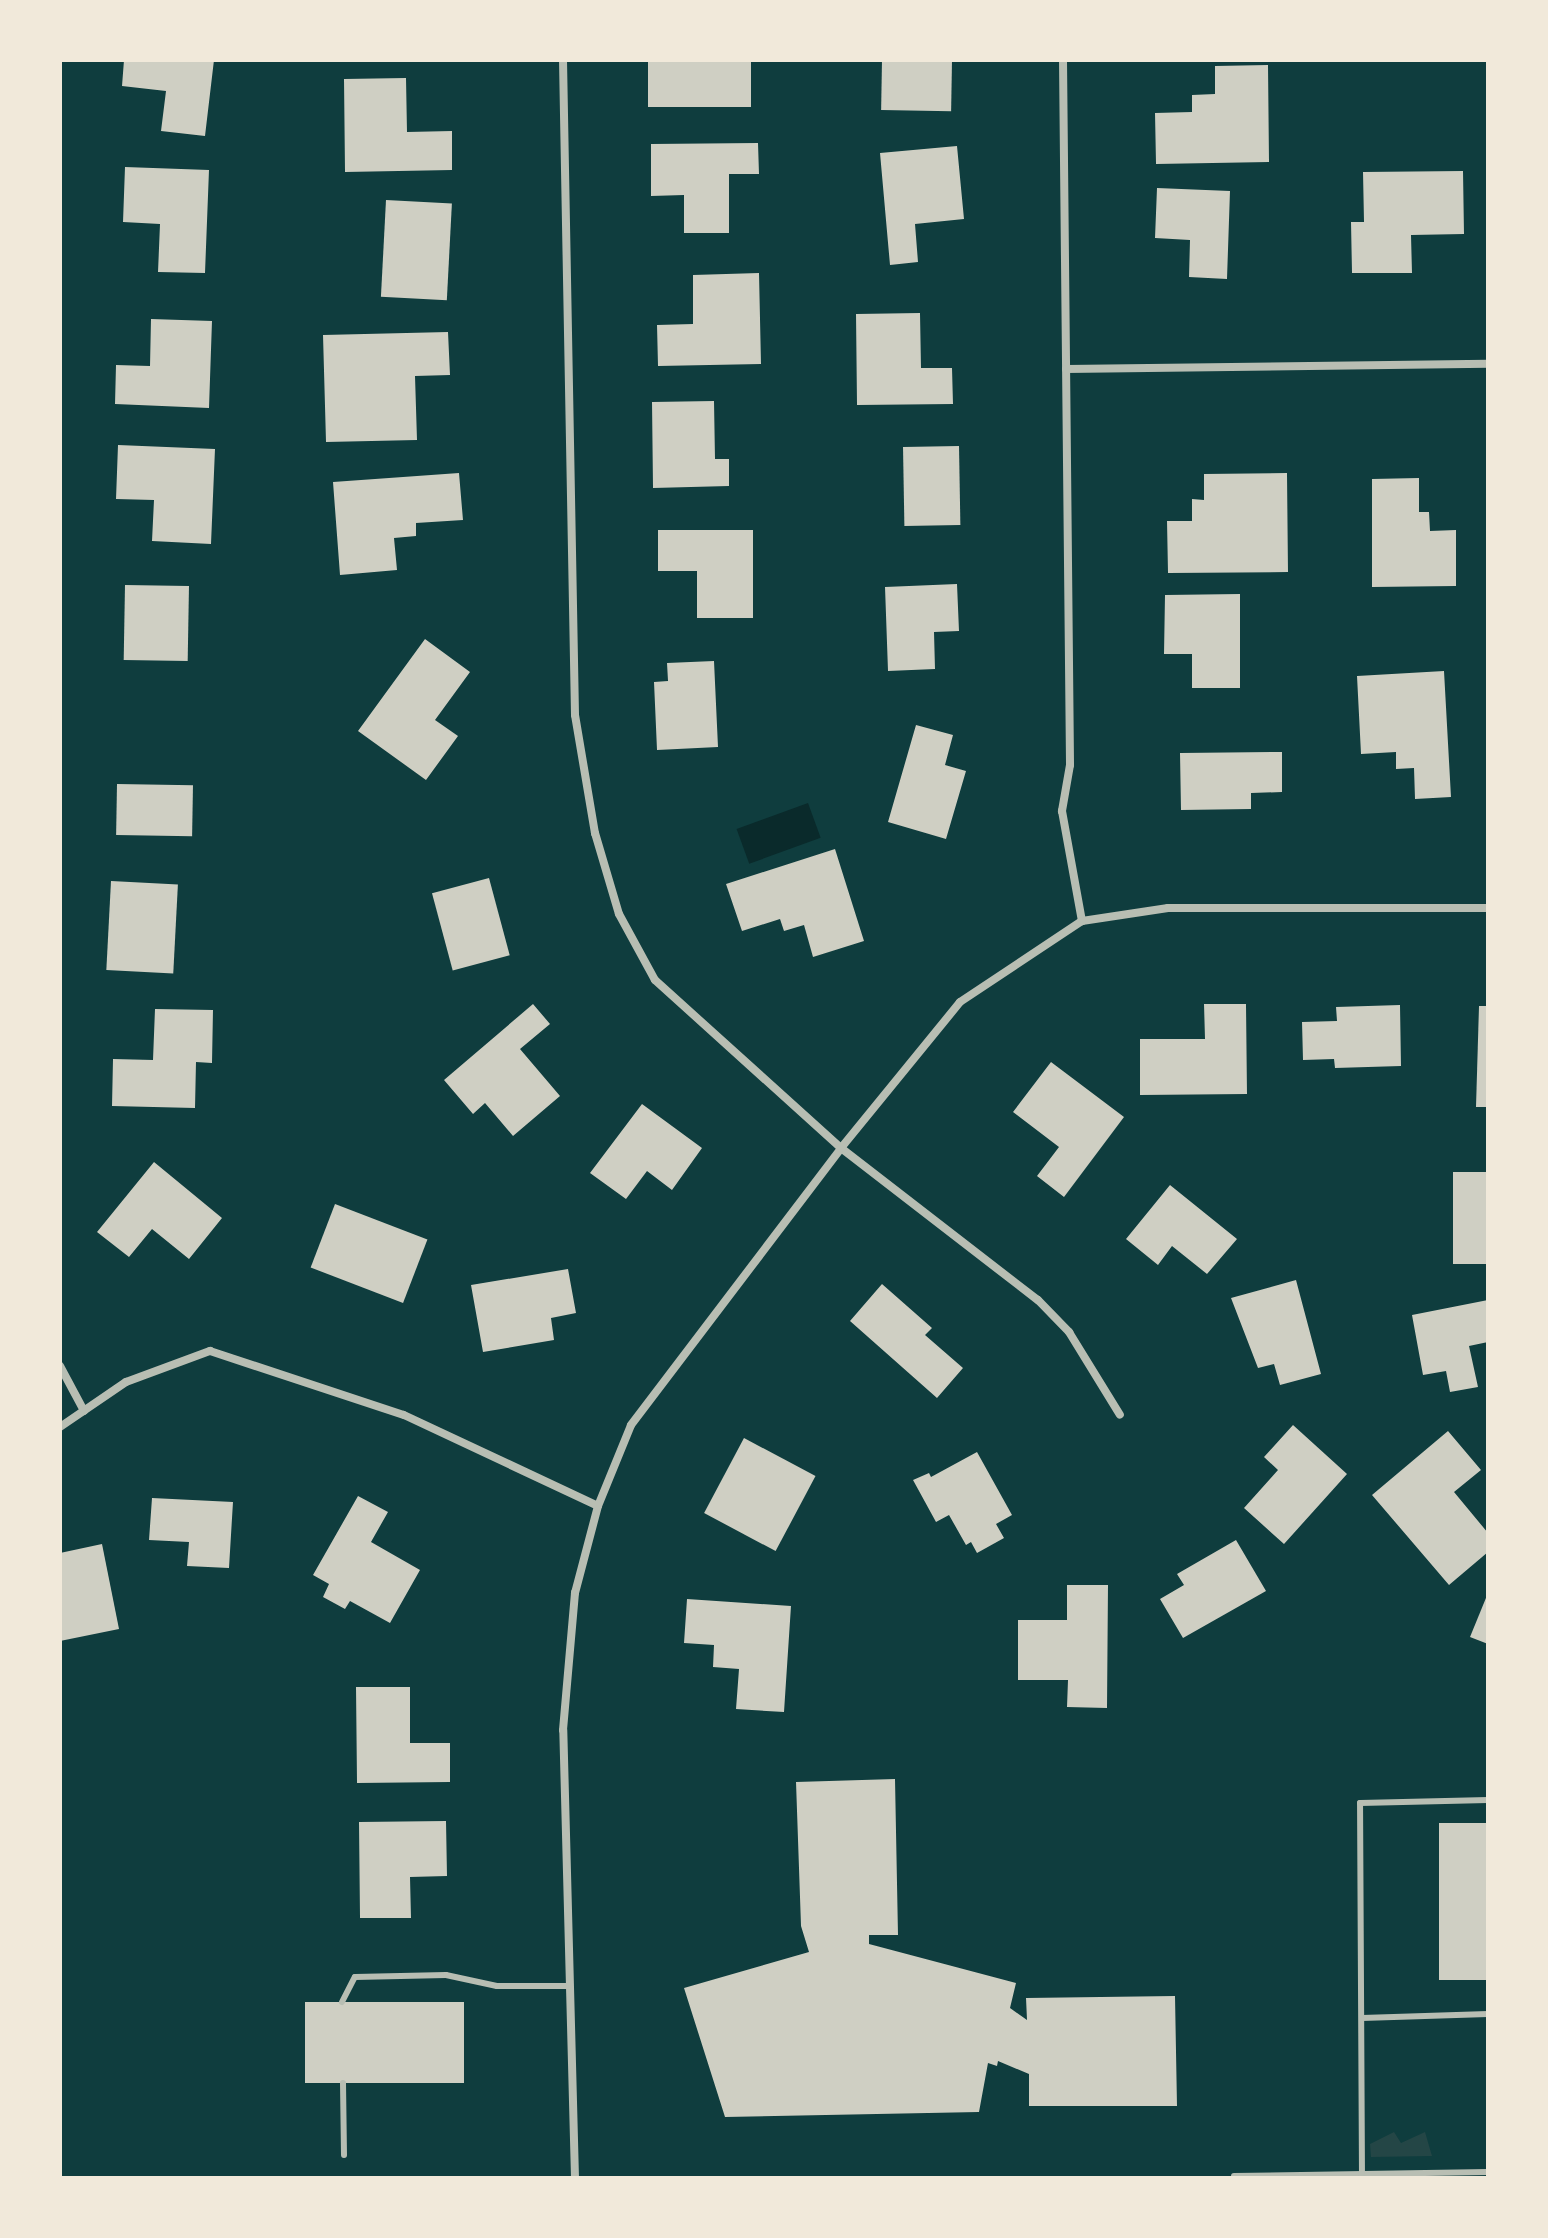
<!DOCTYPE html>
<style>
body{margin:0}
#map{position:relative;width:1548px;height:2238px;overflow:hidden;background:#0f3d3e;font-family:Roboto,sans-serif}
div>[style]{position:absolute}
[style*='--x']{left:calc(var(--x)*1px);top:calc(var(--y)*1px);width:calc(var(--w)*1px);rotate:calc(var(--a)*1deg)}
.green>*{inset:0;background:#244646}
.water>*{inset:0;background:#0a2a2b;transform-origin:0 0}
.building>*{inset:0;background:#cfcfc3;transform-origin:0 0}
.service>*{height:6px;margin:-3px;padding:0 3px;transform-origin:3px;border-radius:3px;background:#b8beb3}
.minor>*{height:8px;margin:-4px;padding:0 4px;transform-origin:4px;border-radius:4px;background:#b8beb3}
span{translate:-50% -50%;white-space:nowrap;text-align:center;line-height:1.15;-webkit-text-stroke:6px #f1e9da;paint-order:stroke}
.frame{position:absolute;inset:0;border:62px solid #f1e9da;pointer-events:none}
</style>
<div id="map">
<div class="green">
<div style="clip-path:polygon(1394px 2132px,1401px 2143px,1425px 2132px,1432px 2156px,1371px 2157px,1370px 2144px)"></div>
</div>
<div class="water">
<div style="left:808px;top:803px;width:37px;height:76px;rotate:70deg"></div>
</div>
<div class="building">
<div style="clip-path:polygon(124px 60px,214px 60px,205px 136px,161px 131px,166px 91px,122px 86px)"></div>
<div style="left:648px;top:60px;width:103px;height:47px"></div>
<div style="left:882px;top:60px;width:70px;height:50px;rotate:1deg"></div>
<div style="clip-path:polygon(1268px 65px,1269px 162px,1156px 164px,1155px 113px,1192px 112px,1192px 95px,1215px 94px,1215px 66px)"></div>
<div style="clip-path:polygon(406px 78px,407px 132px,452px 131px,452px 170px,345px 172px,344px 79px)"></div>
<div style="clip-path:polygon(758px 143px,759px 174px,729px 174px,729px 233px,684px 233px,684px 195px,651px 196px,651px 144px)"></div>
<div style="clip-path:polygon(957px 146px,964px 219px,915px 224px,918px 262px,890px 265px,880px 153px)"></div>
<div style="clip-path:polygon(125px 167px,209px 170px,205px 273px,158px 272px,160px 224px,123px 222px)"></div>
<div style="clip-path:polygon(1463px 171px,1464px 234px,1411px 235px,1412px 273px,1352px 273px,1351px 222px,1364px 222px,1363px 172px)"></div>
<div style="clip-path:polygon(1157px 188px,1230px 191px,1227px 279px,1189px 277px,1190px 240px,1155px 238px)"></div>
<div style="left:386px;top:200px;width:66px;height:97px;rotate:3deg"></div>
<div style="clip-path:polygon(759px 273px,761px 364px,658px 366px,657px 325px,693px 324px,693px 275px)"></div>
<div style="clip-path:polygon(920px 313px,921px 368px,952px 368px,953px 404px,857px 405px,856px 314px)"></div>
<div style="clip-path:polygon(151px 319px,212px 321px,209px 408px,115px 404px,116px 365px,150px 366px)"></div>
<div style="clip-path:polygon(448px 332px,450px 375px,415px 376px,417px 440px,326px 442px,323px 335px)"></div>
<div style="clip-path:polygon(714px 401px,715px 459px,729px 459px,729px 486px,653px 488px,652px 402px)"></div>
<div style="clip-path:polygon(118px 445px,215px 449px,211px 544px,152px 541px,154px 500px,116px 499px)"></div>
<div style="left:959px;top:446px;width:79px;height:56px;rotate:89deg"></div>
<div style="clip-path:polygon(459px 473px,463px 520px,416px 523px,416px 536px,394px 538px,397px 570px,340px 575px,333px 482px)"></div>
<div style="clip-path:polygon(1287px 473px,1288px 572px,1168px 573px,1167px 521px,1192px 521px,1192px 499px,1204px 500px,1204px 474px)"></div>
<div style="clip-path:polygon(1419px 478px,1419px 512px,1429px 512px,1430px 531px,1456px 530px,1456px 586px,1372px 587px,1372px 479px)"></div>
<div style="clip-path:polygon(658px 530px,753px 530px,753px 618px,697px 618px,697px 571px,658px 571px)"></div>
<div style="clip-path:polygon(957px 584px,959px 631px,934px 632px,935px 669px,888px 671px,885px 587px)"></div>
<div style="left:125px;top:585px;width:64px;height:75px;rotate:1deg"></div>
<div style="clip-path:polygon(1240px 594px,1240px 688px,1192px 688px,1192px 654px,1164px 654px,1165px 595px)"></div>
<div style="clip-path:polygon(425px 639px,470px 672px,435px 720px,458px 736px,426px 780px,358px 731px)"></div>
<div style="clip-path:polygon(714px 661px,718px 747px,657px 750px,654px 682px,668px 681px,667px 663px)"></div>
<div style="clip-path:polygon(1444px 671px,1451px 797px,1415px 799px,1414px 768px,1396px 769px,1396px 752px,1361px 754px,1357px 676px)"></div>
<div style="clip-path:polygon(916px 725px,953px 735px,945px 765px,966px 771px,946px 839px,888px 822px)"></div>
<div style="clip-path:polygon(1282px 752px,1282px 792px,1251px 793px,1251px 809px,1181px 810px,1180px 753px)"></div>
<div style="left:117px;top:784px;width:76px;height:51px;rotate:1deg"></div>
<div style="clip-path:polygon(835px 849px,864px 941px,813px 957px,804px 925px,784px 931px,780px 919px,742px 931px,726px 884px)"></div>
<div style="left:489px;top:878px;width:80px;height:59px;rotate:75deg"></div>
<div style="left:111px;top:881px;width:67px;height:89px;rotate:3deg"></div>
<div style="clip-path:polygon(533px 1004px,550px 1024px,520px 1049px,560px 1096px,513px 1136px,485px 1103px,473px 1114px,444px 1080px)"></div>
<div style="clip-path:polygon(1204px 1004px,1246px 1004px,1247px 1094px,1140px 1095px,1140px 1039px,1205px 1039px)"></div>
<div style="clip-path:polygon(1400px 1005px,1401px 1066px,1335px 1068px,1334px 1059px,1303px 1060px,1302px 1022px,1337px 1021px,1336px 1007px)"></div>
<div style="clip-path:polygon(1479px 1006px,1488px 1006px,1488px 1107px,1476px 1107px)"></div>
<div style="clip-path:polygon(155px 1009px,213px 1010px,212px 1063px,196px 1062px,195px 1108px,112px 1106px,113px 1059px,153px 1060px)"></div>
<div style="clip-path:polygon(1051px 1062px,1124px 1117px,1064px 1197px,1037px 1176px,1059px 1147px,1013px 1112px)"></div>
<div style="clip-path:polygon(642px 1104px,702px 1148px,672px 1190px,647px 1171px,626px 1199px,590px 1173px)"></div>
<div style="clip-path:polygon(154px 1162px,222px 1218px,189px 1259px,152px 1229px,129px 1257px,97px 1232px)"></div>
<div style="left:1488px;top:1172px;width:92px;height:35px;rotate:90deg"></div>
<div style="clip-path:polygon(1170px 1185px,1237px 1239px,1207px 1274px,1172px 1246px,1158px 1265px,1126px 1239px)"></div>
<div style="left:335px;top:1204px;width:99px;height:68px;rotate:21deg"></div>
<div style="clip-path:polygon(568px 1269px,576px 1313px,551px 1318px,554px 1340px,483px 1352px,471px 1285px)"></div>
<div style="clip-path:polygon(1296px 1280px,1321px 1374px,1280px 1385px,1274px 1364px,1258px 1368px,1231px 1298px)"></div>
<div style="clip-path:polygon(882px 1284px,932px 1328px,925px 1335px,963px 1368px,937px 1398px,850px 1321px)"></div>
<div style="clip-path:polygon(1488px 1300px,1488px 1342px,1469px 1346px,1478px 1387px,1450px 1392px,1446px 1371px,1423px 1375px,1412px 1315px)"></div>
<div style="clip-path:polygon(1293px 1425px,1347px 1474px,1284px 1544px,1244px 1508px,1278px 1470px,1264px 1457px)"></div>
<div style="clip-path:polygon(1448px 1431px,1481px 1470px,1454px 1492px,1488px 1533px,1488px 1552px,1449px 1585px,1372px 1495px)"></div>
<div style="left:744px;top:1438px;width:81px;height:85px;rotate:28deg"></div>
<div style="clip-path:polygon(977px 1452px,1012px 1515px,996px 1524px,1004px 1538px,977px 1553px,971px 1542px,966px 1545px,949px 1515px,936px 1522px,913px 1480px,929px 1473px,931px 1477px)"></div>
<div style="clip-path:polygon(358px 1496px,388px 1512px,371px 1542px,420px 1570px,390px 1623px,350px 1601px,345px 1609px,323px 1597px,329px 1584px,313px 1575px)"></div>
<div style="clip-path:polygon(152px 1498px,233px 1502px,229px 1568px,187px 1566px,189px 1542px,149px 1540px)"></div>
<div style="clip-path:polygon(1236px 1540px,1266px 1591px,1183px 1638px,1160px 1599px,1184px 1585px,1177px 1574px)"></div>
<div style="clip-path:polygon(102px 1544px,119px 1629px,60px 1641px,60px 1553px)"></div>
<div style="clip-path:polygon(1067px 1585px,1108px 1585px,1107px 1708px,1067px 1707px,1068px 1680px,1018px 1680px,1018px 1620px,1067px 1620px)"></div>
<div style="clip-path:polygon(1488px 1593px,1488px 1644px,1470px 1637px)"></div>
<div style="clip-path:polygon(687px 1599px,791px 1606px,784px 1712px,736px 1709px,739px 1669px,713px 1667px,714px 1645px,684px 1643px)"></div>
<div style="clip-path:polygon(356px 1687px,410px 1687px,410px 1743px,450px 1743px,450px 1782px,357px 1783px)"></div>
<div style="clip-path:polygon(895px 1779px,898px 1935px,869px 1935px,869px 1944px,1016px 1983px,1010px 2008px,1027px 2020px,1026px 1998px,1175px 1996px,1177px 2106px,1029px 2106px,1029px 2074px,998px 2061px,997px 2066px,988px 2063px,979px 2112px,725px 2117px,684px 1988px,809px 1952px,801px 1926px,796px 1782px)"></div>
<div style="clip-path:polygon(446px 1821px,447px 1876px,410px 1877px,411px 1918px,360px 1918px,359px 1822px)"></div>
<div style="left:1439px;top:1823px;width:49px;height:157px"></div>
<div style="left:305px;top:2002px;width:159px;height:81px"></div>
</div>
<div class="service">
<div style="--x:342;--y:2002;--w:28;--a:-63"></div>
<div style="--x:355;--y:1977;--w:91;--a:-1.3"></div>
<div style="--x:446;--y:1975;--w:52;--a:12.2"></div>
<div style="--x:497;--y:1986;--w:73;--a:0"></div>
<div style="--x:1362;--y:2018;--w:126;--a:-1.8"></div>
<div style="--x:343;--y:2083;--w:72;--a:89.2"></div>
<div style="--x:1234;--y:2176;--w:254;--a:-0.9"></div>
<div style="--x:1362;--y:2178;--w:375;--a:-90.3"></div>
<div style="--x:1360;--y:1803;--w:128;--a:-1.3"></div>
</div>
<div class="minor">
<div style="--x:563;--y:60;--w:655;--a:88.95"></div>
<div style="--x:575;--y:715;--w:120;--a:80.4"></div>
<div style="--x:595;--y:833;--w:84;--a:73.5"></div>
<div style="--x:619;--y:914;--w:75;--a:61.4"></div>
<div style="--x:655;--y:980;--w:251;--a:42.1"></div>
<div style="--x:841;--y:1148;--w:249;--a:37.7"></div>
<div style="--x:1038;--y:1300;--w:45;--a:45.9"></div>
<div style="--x:1069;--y:1332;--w:97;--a:58.4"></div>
<div style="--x:1063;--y:60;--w:705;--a:89.43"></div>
<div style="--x:1070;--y:765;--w:47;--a:99.9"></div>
<div style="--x:1062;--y:811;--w:112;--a:79.7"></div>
<div style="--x:1066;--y:369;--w:422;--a:-0.7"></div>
<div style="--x:60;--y:1366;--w:51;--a:61.9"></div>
<div style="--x:60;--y:1427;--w:80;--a:-34.3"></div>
<div style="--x:126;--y:1382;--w:90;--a:-20.3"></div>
<div style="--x:210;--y:1351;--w:204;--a:18.3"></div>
<div style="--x:404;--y:1415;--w:214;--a:25.1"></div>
<div style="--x:575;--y:2178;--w:448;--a:-91.5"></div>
<div style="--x:563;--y:1730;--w:138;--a:-85"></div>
<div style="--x:575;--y:1593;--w:90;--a:-75.2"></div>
<div style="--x:598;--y:1506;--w:87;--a:-67.8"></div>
<div style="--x:631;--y:1425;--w:348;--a:-52.8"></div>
<div style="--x:841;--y:1148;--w:188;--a:-50.8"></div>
<div style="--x:960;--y:1002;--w:146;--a:-33.6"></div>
<div style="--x:1082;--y:921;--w:87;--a:-8.6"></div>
<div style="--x:1168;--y:908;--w:320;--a:0"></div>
</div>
<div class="frame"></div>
</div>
